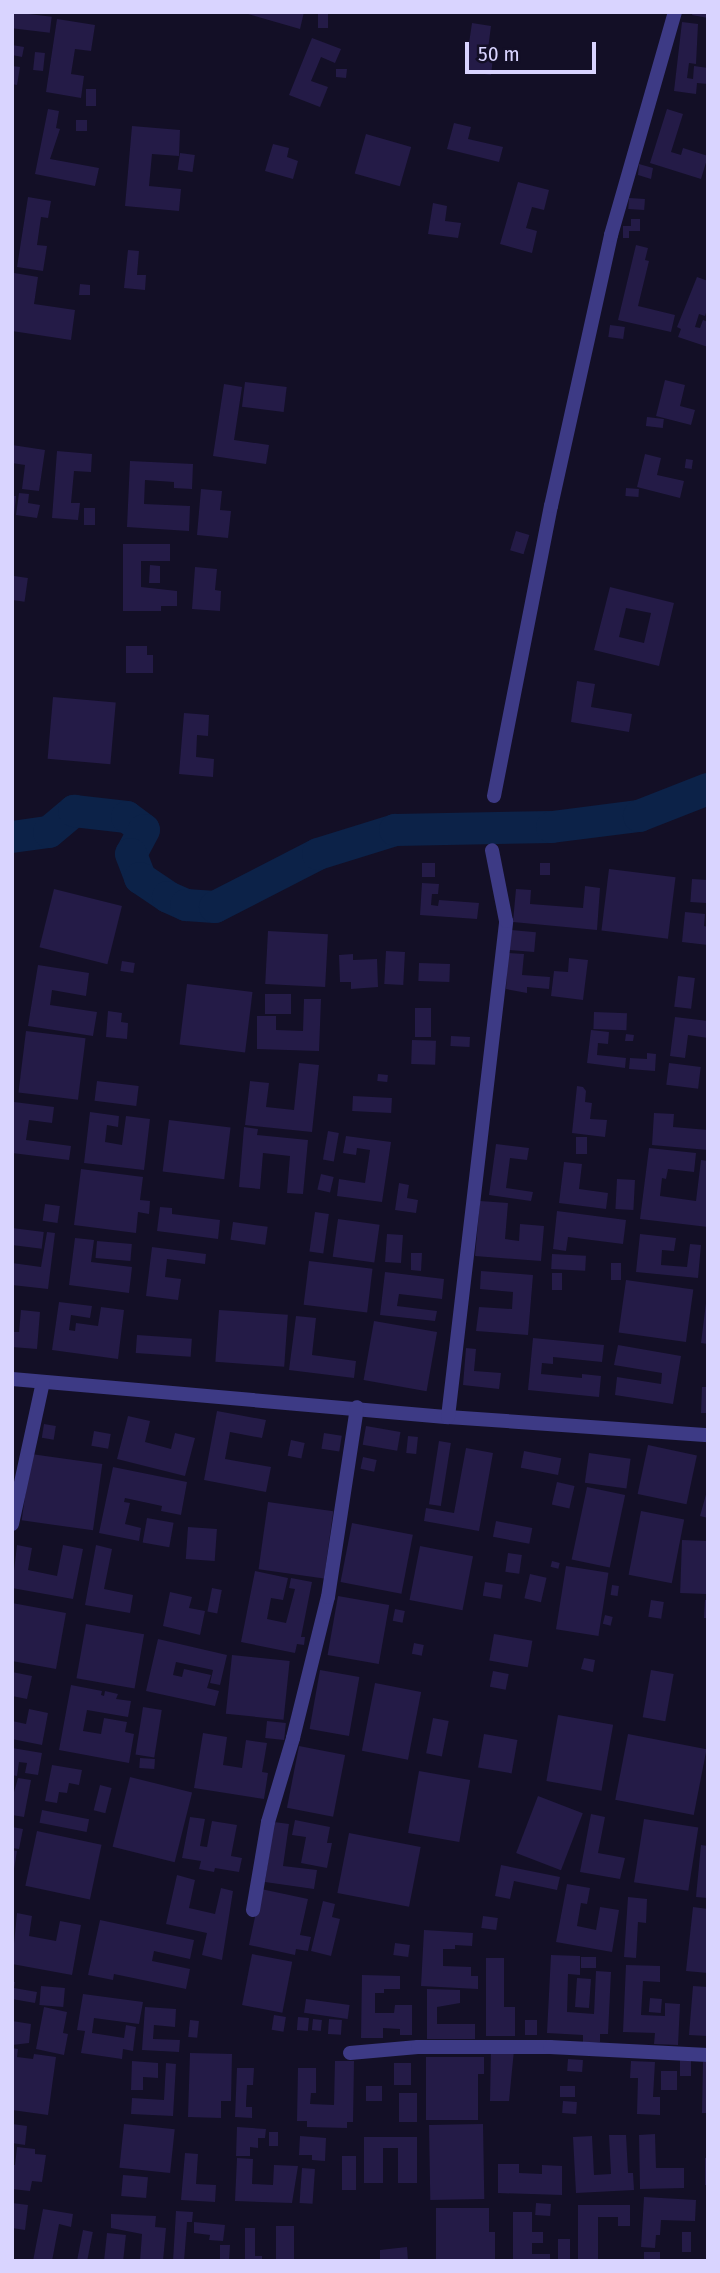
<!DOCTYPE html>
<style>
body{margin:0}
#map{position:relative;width:720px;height:2273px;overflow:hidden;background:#130f26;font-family:"Fira Sans Condensed",sans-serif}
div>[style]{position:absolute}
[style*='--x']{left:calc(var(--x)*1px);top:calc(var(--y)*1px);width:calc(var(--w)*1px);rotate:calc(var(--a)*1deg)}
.river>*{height:32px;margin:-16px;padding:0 16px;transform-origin:16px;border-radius:16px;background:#0c2248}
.building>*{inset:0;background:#241b47;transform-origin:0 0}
.street>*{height:14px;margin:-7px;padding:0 7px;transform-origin:7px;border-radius:7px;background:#3d3a85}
span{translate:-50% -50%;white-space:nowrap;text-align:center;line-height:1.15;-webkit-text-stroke:5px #130f26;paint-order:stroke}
.frame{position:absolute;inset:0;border:14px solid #d9d4ff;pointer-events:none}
.scale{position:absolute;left:465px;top:42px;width:131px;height:32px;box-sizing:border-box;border:4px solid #d9d4ff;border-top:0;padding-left:9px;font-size:21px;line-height:24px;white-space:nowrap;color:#d9d4ff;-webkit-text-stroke:5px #130f26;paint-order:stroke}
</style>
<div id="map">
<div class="river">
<div style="--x:12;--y:837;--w:37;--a:-8"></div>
<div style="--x:49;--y:832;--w:33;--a:-40"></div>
<div style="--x:74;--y:811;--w:53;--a:6.5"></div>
<div style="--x:127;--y:817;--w:21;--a:37"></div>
<div style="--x:144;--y:830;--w:27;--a:118"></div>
<div style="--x:131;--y:854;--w:26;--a:69"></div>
<div style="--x:140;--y:878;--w:34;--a:34"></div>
<div style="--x:168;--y:897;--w:20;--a:24"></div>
<div style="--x:186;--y:905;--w:29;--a:4"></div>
<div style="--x:215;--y:907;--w:116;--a:-27.2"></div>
<div style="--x:318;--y:854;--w:81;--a:-17.3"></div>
<div style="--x:395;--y:830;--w:157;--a:-1.1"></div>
<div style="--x:552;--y:827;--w:88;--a:-7.2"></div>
<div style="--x:639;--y:816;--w:74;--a:-21.4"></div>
</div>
<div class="building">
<div style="left:12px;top:12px;width:40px;height:16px;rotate:7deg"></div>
<div style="clip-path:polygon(241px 12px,304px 12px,300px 29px)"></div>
<div style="left:318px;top:12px;width:10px;height:16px"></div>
<div style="clip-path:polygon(693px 12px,708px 12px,708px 18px,692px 15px)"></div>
<div style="clip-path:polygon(57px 19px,95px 25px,91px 51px,75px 49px,71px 74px,84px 76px,81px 98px,46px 92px)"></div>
<div style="clip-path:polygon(682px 22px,698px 24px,696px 64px,689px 63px,687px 78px,693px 79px,694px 66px,708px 68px,708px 84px,697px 83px,696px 94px,674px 91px)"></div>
<div style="clip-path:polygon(472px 23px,491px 26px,488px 49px,494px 49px,491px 75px,465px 71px)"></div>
<div style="clip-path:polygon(312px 38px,341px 49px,335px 63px,321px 57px,311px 81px,328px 87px,320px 107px,289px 95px)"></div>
<div style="clip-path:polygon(12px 45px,24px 47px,22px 57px,12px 55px)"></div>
<div style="left:35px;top:52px;width:10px;height:18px;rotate:6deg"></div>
<div style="clip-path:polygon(12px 66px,20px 67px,17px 85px,12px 84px)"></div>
<div style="clip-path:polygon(336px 69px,347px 69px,346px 78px,336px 77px)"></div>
<div style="left:86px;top:89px;width:10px;height:17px"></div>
<div style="clip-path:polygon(48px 109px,59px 111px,56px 128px,60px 129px,50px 159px,99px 168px,95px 186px,35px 174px)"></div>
<div style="clip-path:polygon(667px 109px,683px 114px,671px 152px,681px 155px,683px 148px,708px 156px,701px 179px,650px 163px)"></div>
<div style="left:76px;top:120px;width:11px;height:11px"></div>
<div style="clip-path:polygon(454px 123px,471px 127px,468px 139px,503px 147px,499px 162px,447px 149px)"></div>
<div style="clip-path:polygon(132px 126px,180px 130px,179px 156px,152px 154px,149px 186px,181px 189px,179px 211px,125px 206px)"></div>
<div style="left:366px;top:134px;width:47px;height:41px;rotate:16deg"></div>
<div style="clip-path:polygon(273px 144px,289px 148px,287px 157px,298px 161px,293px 179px,265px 171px)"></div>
<div style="left:180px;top:153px;width:15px;height:17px;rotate:8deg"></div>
<div style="clip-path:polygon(639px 164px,653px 168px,651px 179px,638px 175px)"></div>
<div style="clip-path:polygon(518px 182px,549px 190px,544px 210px,532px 207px,526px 228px,537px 231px,532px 253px,500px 244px)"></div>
<div style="clip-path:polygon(28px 197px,51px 201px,48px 218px,41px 217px,37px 245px,47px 246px,43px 271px,17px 267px)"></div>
<div style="left:629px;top:198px;width:16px;height:11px;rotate:4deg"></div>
<div style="clip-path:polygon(433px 203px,447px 206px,445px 221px,461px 223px,458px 238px,428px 234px)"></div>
<div style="clip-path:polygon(631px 219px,640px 219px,640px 231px,629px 231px,629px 238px,623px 238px,623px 226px,631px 226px)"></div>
<div style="clip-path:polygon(636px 245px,648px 248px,645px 260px,649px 261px,638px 306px,675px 315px,671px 332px,618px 320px)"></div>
<div style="clip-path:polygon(128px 250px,139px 251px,137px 275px,146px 275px,145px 290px,124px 288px)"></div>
<div style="clip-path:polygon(14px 273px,38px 277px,34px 304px,75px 310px,71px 340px,12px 331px)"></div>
<div style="clip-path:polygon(697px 277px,708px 281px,708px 306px,705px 316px,699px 314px,695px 327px,700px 328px,703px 320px,708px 322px,708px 347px,678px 337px,681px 329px,677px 327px)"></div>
<div style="clip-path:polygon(80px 284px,90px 285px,90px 295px,79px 295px)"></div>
<div style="left:610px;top:325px;width:15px;height:12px;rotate:8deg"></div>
<div style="clip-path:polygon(665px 380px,685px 385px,680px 406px,695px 410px,691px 425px,656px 416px)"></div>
<div style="left:245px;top:382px;width:42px;height:25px;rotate:7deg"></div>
<div style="clip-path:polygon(224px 384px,242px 387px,234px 440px,269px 445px,266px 464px,213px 456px)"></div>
<div style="left:647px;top:417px;width:17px;height:9px;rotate:7deg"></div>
<div style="clip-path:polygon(12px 445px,45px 450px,39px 491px,22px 489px,25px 465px,12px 463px)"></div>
<div style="clip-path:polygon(57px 451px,92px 454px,91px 472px,74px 471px,71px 503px,80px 503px,78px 520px,52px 518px)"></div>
<div style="clip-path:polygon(645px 454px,661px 458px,657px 475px,684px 481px,680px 498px,637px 487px)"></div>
<div style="left:686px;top:459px;width:7px;height:9px;rotate:8deg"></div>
<div style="clip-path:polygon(130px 461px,193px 464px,192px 489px,174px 488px,174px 482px,145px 480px,144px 504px,190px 506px,189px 531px,127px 527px)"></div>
<div style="left:626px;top:488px;width:13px;height:8px;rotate:4deg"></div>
<div style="clip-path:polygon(201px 489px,222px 491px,220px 510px,231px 511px,228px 538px,197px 535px)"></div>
<div style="clip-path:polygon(19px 493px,29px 494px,28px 503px,40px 505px,37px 518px,16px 515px)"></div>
<div style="clip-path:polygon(12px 496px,16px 496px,14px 515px,12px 515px)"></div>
<div style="left:84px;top:508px;width:11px;height:17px"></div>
<div style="left:516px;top:531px;width:14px;height:20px;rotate:17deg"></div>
<div style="clip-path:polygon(123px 544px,170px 544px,170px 561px,141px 561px,141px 587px,177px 591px,177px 606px,161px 606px,161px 611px,123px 611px)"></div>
<div style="clip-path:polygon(150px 565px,160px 566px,160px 583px,149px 583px)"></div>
<div style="clip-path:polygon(195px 567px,217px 569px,215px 590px,221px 591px,220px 611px,192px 609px)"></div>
<div style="left:14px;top:576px;width:14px;height:24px;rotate:8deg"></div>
<div style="clip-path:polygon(evenodd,610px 587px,674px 603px,659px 666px,594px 650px,610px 587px,626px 608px,651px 613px,644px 643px,619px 637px,626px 608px)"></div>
<div style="clip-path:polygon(126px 646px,147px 646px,147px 655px,153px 655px,153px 673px,126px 673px)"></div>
<div style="clip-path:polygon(577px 681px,595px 684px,591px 707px,632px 714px,629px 732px,571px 722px)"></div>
<div style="left:53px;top:697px;width:63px;height:62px;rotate:5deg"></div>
<div style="clip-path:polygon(184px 713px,209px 715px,208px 736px,197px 735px,196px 757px,214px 759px,213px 777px,179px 774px)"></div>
<div style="left:422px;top:863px;width:13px;height:14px"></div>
<div style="left:540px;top:863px;width:10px;height:12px"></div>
<div style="left:609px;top:869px;width:67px;height:62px;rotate:7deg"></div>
<div style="left:692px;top:879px;width:16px;height:23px;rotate:4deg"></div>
<div style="clip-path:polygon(422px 883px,439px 884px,438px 894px,432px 894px,431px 905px,438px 906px,439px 900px,479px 903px,477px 919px,420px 915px)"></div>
<div style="clip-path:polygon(585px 886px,600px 888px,597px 930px,513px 922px,516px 889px,531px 890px,530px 904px,583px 908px)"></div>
<div style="left:54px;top:889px;width:70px;height:60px;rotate:14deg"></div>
<div style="clip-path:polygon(685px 912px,705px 914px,704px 926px,708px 927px,708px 945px,682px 942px)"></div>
<div style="left:511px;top:930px;width:25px;height:20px;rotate:5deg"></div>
<div style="left:268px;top:931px;width:60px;height:53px;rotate:3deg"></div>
<div style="left:386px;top:951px;width:19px;height:33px;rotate:3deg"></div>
<div style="clip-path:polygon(508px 953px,524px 954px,522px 975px,550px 977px,549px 989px,527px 987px,527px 993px,506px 989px)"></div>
<div style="clip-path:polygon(353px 954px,353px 960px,377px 959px,378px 987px,351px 989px,351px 982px,340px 982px,339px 955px)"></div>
<div style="clip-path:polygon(569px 958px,588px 960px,583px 1000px,551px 996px,554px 971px,568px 972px)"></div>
<div style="left:122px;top:961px;width:13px;height:10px;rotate:9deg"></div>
<div style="left:419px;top:963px;width:31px;height:18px;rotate:2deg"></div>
<div style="clip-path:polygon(38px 965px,89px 973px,86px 996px,52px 990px,50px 1005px,97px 1012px,93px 1036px,28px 1026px)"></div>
<div style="left:678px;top:976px;width:17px;height:31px;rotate:7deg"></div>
<div style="left:187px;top:984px;width:66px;height:61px;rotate:7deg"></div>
<div style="left:265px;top:994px;width:26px;height:20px"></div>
<div style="clip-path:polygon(304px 999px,321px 999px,319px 1051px,257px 1049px,257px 1016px,276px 1016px,276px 1030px,303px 1031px)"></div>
<div style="left:415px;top:1008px;width:16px;height:29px"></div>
<div style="clip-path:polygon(108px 1011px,122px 1013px,121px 1022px,128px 1023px,127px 1039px,106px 1037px)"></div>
<div style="left:594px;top:1012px;width:33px;height:17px;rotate:2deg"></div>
<div style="clip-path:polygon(675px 1017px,708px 1021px,708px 1038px,688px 1035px,685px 1058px,670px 1056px)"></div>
<div style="clip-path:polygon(591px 1030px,609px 1032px,608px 1044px,598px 1043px,597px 1055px,626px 1058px,625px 1068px,587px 1063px)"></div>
<div style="left:26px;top:1031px;width:60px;height:62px;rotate:7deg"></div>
<div style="clip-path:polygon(626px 1034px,634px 1035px,633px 1041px,625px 1041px)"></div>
<div style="left:451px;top:1036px;width:19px;height:10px;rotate:3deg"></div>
<div style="left:412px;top:1040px;width:24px;height:24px;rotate:2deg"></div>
<div style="clip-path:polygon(647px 1053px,656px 1054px,655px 1071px,629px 1069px,630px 1058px,647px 1059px)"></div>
<div style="clip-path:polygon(299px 1063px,319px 1065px,312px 1132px,245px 1125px,250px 1081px,269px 1083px,266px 1107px,294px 1110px)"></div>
<div style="left:669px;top:1063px;width:32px;height:22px;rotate:7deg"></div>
<div style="left:378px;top:1074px;width:10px;height:7px;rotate:6deg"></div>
<div style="left:97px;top:1081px;width:42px;height:20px;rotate:7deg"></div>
<div style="clip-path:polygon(577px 1086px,583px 1087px,586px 1091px,585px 1102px,592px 1103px,590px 1119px,607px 1120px,605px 1137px,572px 1133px)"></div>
<div style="left:353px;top:1096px;width:39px;height:15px;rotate:3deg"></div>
<div style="clip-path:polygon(14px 1102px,54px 1107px,52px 1123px,29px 1120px,26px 1140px,71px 1146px,69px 1160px,12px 1153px)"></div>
<div style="clip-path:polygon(90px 1112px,119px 1116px,118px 1127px,107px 1125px,105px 1142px,122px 1145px,126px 1116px,150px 1119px,144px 1170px,84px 1163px)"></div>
<div style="clip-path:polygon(654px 1113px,674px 1114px,673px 1127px,708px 1130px,708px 1150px,652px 1145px)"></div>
<div style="left:169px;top:1120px;width:62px;height:52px;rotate:7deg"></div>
<div style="clip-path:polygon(244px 1127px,258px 1129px,257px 1135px,308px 1140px,303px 1194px,287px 1193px,290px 1156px,263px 1153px,260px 1189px,239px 1187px)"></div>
<div style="left:328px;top:1131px;width:11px;height:29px;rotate:10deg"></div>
<div style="clip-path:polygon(346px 1136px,391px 1142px,382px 1202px,337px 1196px,339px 1179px,365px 1183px,370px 1150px,357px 1148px,356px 1155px,343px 1153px)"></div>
<div style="left:576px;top:1137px;width:11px;height:17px"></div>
<div style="clip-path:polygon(496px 1144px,529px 1148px,527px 1160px,510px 1158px,506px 1188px,533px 1192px,531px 1201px,489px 1195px)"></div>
<div style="clip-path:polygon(649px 1148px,696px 1153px,694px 1172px,668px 1169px,666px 1179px,662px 1178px,660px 1196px,696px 1201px,701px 1160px,708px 1161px,708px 1227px,640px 1219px)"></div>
<div style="clip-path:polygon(564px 1162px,582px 1164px,579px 1189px,608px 1193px,606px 1209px,559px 1203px)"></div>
<div style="clip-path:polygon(81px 1169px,143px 1177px,140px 1200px,150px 1201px,149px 1214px,138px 1212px,136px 1233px,74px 1225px)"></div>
<div style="left:321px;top:1174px;width:13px;height:16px;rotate:13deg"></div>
<div style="left:617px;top:1179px;width:18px;height:30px;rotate:3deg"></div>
<div style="clip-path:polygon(399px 1183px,409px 1185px,407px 1198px,418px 1200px,416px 1213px,395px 1210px)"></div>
<div style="clip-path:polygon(480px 1201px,508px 1203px,505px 1239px,519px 1241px,520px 1224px,544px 1226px,541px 1261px,475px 1256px)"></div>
<div style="left:45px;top:1204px;width:15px;height:17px;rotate:8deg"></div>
<div style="clip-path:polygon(160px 1207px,172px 1208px,172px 1214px,220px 1220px,218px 1239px,157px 1231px)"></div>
<div style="clip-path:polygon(557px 1211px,626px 1220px,623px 1244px,568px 1237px,566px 1251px,553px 1249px)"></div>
<div style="left:315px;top:1212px;width:14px;height:40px;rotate:8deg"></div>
<div style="left:338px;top:1219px;width:42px;height:38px;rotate:8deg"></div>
<div style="left:233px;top:1222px;width:35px;height:18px;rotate:8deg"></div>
<div style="left:12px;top:1228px;width:32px;height:17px;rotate:7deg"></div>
<div style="clip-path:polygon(47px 1232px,55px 1233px,48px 1289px,12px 1285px,12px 1263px,41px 1267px)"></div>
<div style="left:387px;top:1234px;width:16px;height:28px;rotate:4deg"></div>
<div style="clip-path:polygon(640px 1234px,676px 1238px,674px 1251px,662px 1250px,661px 1265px,687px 1267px,690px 1244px,701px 1245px,698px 1278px,636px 1272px)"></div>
<div style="clip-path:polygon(75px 1238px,94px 1240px,91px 1262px,132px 1267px,129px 1293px,69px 1285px)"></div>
<div style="left:97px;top:1241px;width:35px;height:17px;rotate:5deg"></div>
<div style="clip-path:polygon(152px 1247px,206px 1254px,205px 1264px,167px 1259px,165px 1277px,181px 1279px,178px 1300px,146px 1296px)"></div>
<div style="clip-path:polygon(411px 1253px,422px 1253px,421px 1271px,411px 1270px)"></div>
<div style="left:552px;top:1254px;width:34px;height:15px;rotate:3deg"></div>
<div style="left:309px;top:1261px;width:64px;height:44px;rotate:7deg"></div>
<div style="left:611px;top:1263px;width:10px;height:17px"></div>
<div style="clip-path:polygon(481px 1271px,533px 1275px,528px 1335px,476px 1331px,479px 1307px,512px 1309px,513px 1292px,480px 1289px)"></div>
<div style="clip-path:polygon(385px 1272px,444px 1279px,442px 1299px,399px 1294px,397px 1306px,437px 1311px,435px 1321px,380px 1315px)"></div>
<div style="left:552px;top:1273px;width:10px;height:17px"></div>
<div style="left:626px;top:1280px;width:68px;height:53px;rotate:8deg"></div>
<div style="clip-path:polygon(59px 1302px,92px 1306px,90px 1318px,71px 1315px,69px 1330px,75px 1331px,76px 1323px,98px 1326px,101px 1307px,124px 1310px,118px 1359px,52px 1350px)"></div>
<div style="clip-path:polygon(706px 1303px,708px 1303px,708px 1344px,701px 1343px)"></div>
<div style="clip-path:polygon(21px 1310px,40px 1312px,37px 1349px,12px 1347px,12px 1332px,19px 1332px)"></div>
<div style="left:219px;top:1310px;width:69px;height:52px;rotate:4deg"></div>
<div style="clip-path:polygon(296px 1316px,316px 1318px,312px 1355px,356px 1361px,354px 1378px,289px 1370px)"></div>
<div style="left:374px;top:1321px;width:64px;height:60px;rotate:10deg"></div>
<div style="left:137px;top:1335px;width:55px;height:18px;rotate:4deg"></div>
<div style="clip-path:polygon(533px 1338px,604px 1345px,602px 1362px,553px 1357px,553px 1364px,542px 1363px,541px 1374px,582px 1378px,582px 1374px,601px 1376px,599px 1397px,528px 1390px)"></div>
<div style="clip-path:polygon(618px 1345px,681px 1356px,673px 1404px,615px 1395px,617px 1377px,661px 1384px,662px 1373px,614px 1365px)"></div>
<div style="clip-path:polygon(466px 1348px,476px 1349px,474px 1371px,501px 1373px,499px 1389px,463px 1385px)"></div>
<div style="clip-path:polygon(702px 1387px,708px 1387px,708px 1413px,701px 1413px)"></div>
<div style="clip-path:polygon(217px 1411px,266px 1420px,262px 1438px,230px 1432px,225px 1459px,271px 1467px,266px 1492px,204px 1480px)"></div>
<div style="clip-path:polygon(128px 1416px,150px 1421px,145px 1442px,171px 1449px,175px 1433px,195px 1438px,185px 1476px,117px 1459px)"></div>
<div style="left:44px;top:1424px;width:12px;height:14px;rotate:9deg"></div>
<div style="left:366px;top:1426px;width:35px;height:19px;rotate:10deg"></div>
<div style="left:94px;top:1431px;width:17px;height:15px;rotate:10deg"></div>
<div style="left:324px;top:1433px;width:18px;height:16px;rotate:9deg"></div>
<div style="left:408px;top:1436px;width:10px;height:17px;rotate:6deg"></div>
<div style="left:291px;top:1440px;width:14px;height:16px;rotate:12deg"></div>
<div style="left:439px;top:1441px;width:12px;height:64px;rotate:9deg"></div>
<div style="left:648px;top:1445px;width:50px;height:50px;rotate:12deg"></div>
<div style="clip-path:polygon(466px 1448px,493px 1453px,479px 1531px,424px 1521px,426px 1508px,454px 1513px)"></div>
<div style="left:524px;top:1451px;width:38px;height:17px;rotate:11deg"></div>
<div style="left:589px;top:1453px;width:42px;height:30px;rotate:8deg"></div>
<div style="left:31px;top:1454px;width:72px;height:67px;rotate:8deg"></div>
<div style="left:363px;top:1457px;width:14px;height:12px;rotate:12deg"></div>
<div style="clip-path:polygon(113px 1467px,187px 1482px,181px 1515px,161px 1511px,162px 1506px,125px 1498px,124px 1502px,130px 1503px,125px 1524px,141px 1528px,139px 1541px,99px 1533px)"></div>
<div style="left:557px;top:1482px;width:18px;height:23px;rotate:13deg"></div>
<div style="left:587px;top:1487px;width:39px;height:74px;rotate:12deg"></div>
<div style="clip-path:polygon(707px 1491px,708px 1491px,708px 1518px,700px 1516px)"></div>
<div style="left:268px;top:1502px;width:66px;height:68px;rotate:8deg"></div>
<div style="left:641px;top:1511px;width:44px;height:65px;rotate:11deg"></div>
<div style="left:147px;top:1518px;width:27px;height:25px;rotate:10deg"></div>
<div style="left:496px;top:1521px;width:37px;height:16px;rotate:11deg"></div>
<div style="left:352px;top:1523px;width:62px;height:60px;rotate:11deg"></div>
<div style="left:188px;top:1527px;width:29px;height:32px;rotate:4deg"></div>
<div style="left:682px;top:1540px;width:26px;height:53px;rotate:2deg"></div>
<div style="clip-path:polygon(17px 1545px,32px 1548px,28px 1570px,57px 1576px,63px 1545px,83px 1549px,73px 1599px,12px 1588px)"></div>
<div style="clip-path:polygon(96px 1545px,112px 1549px,104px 1589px,133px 1595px,130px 1613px,85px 1605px)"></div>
<div style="left:420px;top:1546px;width:54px;height:55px;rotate:11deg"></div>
<div style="left:508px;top:1553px;width:14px;height:19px;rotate:8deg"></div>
<div style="left:552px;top:1561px;width:8px;height:6px;rotate:14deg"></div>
<div style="left:566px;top:1566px;width:43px;height:64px;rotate:9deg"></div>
<div style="clip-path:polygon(255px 1571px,288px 1578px,283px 1600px,271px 1598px,267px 1619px,286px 1623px,295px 1589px,289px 1588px,291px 1578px,312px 1582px,301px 1637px,305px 1637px,304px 1645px,297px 1644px,295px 1653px,241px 1642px)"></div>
<div style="left:530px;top:1574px;width:17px;height:25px;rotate:13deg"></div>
<div style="left:485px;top:1582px;width:18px;height:14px;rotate:9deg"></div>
<div style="left:612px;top:1585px;width:7px;height:10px;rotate:8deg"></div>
<div style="left:212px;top:1588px;width:10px;height:24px;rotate:11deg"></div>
<div style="clip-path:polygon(170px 1592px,192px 1597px,189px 1608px,205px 1611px,200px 1635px,163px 1626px)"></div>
<div style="left:338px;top:1596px;width:52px;height:60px;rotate:10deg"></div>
<div style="left:651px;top:1600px;width:13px;height:17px;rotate:9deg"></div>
<div style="clip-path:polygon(705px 1600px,708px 1600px,708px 1618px,704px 1618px)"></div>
<div style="clip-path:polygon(12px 1603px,66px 1613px,56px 1669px,12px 1661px)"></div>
<div style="left:395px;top:1609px;width:10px;height:12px;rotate:11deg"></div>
<div style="left:605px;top:1615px;width:8px;height:9px;rotate:14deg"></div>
<div style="left:86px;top:1624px;width:59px;height:55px;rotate:10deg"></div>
<div style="left:494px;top:1634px;width:39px;height:27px;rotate:10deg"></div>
<div style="clip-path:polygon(158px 1639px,227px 1655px,220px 1685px,210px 1683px,213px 1670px,176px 1662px,173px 1675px,182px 1677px,184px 1669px,211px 1675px,207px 1688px,219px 1691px,215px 1706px,146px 1691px)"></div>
<div style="left:414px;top:1643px;width:10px;height:11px;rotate:11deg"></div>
<div style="left:232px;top:1655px;width:58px;height:59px;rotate:6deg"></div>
<div style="clip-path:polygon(584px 1658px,595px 1660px,593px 1672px,581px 1669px)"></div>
<div style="left:320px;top:1670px;width:40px;height:60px;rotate:10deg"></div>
<div style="left:651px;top:1670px;width:23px;height:48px;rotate:10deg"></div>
<div style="left:493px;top:1671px;width:16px;height:16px;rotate:11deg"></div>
<div style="clip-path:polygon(12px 1672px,32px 1676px,27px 1699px,12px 1696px)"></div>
<div style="left:375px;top:1683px;width:47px;height:69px;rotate:11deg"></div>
<div style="clip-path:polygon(71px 1685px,102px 1691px,101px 1695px,104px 1696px,105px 1691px,118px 1694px,116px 1699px,131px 1701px,128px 1717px,87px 1710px,83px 1731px,101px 1734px,104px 1718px,127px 1722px,125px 1732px,134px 1734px,129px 1763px,59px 1750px)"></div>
<div style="left:143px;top:1707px;width:19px;height:48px;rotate:9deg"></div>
<div style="clip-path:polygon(29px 1709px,48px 1713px,42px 1745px,12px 1739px,12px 1721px,26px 1724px)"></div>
<div style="left:558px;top:1715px;width:56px;height:67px;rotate:10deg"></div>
<div style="left:433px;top:1718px;width:16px;height:36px;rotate:11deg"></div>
<div style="left:267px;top:1721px;width:19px;height:17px;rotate:6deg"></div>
<div style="clip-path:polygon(203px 1733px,227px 1737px,223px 1765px,242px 1768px,246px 1740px,267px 1743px,262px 1772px,268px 1773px,264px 1799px,194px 1788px)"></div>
<div style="left:484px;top:1734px;width:34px;height:34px;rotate:10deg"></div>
<div style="left:628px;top:1734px;width:80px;height:67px;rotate:11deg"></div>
<div style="left:299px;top:1746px;width:47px;height:63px;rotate:11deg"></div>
<div style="clip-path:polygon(12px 1748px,42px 1753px,38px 1775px,25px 1773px,27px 1763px,19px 1762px,17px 1776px,12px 1775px)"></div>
<div style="left:140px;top:1758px;width:15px;height:10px;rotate:4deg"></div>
<div style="clip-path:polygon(52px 1765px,82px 1770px,79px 1785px,69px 1783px,67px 1793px,59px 1792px,57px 1803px,45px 1801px)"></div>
<div style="left:419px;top:1771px;width:52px;height:63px;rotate:10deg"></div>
<div style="left:130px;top:1777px;width:64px;height:72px;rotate:14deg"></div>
<div style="clip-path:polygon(18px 1778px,31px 1780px,24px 1817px,12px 1815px,12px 1799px)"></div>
<div style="left:100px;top:1785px;width:12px;height:26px;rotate:14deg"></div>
<div style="left:538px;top:1796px;width:48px;height:61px;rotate:21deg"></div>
<div style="left:42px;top:1810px;width:48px;height:13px;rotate:11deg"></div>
<div style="clip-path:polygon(591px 1814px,605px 1817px,598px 1853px,625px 1858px,620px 1879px,580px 1872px)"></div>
<div style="clip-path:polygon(190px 1817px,205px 1819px,200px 1846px,207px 1847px,212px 1821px,237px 1825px,231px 1856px,242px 1858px,239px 1872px,215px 1868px,214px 1872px,199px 1869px,201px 1861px,182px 1858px)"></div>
<div style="left:644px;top:1819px;width:55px;height:64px;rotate:9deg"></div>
<div style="clip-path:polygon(295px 1820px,330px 1827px,327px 1843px,332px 1843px,327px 1868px,301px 1863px,306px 1837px,292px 1835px)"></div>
<div style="clip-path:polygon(274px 1822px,289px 1824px,283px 1866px,317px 1870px,314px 1889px,265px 1882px)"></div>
<div style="clip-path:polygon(12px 1827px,23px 1829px,19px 1849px,12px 1848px)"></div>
<div style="left:37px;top:1831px;width:66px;height:56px;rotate:12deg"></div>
<div style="left:349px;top:1833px;width:73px;height:61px;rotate:11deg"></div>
<div style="clip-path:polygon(701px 1845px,708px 1846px,708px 1898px,696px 1897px)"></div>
<div style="clip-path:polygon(12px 1850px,17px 1851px,14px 1869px,12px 1869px)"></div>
<div style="clip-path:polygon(501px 1865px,560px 1877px,557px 1890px,514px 1881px,510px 1899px,495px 1896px)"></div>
<div style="clip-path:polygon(177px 1875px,195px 1880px,189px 1908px,215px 1914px,221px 1888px,233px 1891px,222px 1960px,202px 1955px,207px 1933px,166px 1924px)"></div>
<div style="clip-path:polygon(567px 1884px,590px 1888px,587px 1904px,581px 1903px,577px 1926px,596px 1930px,600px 1907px,619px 1910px,612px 1952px,556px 1942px)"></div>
<div style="clip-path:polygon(261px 1889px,308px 1899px,300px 1935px,311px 1937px,308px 1951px,296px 1949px,295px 1955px,249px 1945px)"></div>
<div style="clip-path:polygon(628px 1897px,647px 1899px,646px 1923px,638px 1922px,636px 1958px,624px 1957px)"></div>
<div style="clip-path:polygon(323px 1901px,335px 1904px,332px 1917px,340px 1919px,331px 1956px,311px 1951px)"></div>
<div style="clip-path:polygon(693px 1907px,708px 1909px,708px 1973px,686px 1971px)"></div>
<div style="clip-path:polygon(17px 1913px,32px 1916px,29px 1936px,56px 1941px,60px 1921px,81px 1925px,72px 1975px,12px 1964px)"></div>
<div style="left:483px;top:1916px;width:15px;height:12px;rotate:8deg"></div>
<div style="clip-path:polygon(100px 1920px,194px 1940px,190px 1959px,154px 1951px,152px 1961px,190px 1969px,186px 1989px,114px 1974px,113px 1980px,88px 1975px)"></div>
<div style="clip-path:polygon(424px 1930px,473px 1933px,472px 1946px,455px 1945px,455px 1949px,443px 1949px,443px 1966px,471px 1967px,471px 1976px,478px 1976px,478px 1989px,421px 1986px)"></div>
<div style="left:395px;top:1943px;width:15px;height:12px;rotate:8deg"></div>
<div style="left:252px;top:1954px;width:41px;height:52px;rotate:11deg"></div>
<div style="clip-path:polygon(551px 1955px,580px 1956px,580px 1975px,568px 1974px,567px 2012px,594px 2014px,596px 1971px,611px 1972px,608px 2034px,600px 2034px,600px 2042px,583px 2042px,583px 2035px,547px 2033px)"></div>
<div style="left:581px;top:1957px;width:15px;height:11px"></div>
<div style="clip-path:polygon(486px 1958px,504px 1958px,504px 2007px,515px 2007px,515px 2036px,486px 2036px)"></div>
<div style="clip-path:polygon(626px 1965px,660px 1966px,660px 1982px,643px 1981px,641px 2015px,665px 2016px,665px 2003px,680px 2004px,678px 2045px,654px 2044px,655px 2033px,623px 2032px)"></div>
<div style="clip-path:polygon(362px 1975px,400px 1976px,400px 1989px,384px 1989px,384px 1993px,375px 1993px,375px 2013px,394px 2013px,395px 2005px,412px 2005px,412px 2035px,400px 2035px,400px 2029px,383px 2028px,383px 2038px,361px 2038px)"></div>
<div style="left:577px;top:1978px;width:14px;height:29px;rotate:4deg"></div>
<div style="clip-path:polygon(12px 1982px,15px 1982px,14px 1988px,37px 1992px,35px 2003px,12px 1999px)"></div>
<div style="left:41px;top:1986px;width:24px;height:19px;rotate:5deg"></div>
<div style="clip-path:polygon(693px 1986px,708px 1987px,708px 2036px,689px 2035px)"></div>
<div style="clip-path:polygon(427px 1989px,460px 1990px,460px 2003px,437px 2007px,437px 2024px,475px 2024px,475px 2039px,427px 2039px)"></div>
<div style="clip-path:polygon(83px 1994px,143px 2002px,139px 2024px,94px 2018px,92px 2033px,124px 2038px,126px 2025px,136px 2027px,133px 2051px,123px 2049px,122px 2059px,81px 2053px,85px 2031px,77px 2030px)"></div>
<div style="left:650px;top:1998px;width:12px;height:14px;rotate:5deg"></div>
<div style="left:306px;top:1999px;width:44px;height:14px;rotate:8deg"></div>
<div style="clip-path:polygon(44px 2007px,67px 2012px,63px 2033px,68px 2034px,64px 2055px,36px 2049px)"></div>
<div style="clip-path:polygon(145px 2007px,176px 2009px,175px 2027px,154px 2025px,153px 2039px,180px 2040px,179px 2052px,142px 2050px)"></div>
<div style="left:274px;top:2015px;width:12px;height:15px;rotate:9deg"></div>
<div style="left:298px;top:2017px;width:11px;height:13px;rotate:5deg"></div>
<div style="left:313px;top:2019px;width:9px;height:11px;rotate:6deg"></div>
<div style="left:329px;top:2019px;width:13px;height:15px;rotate:4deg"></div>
<div style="left:190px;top:2020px;width:9px;height:17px;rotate:6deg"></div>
<div style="left:525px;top:2020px;width:12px;height:15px"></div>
<div style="clip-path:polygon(12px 2021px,31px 2024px,29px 2043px,12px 2045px)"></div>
<div style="clip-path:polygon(12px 2048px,18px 2049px,17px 2057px,33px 2059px,34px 2054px,56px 2057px,48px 2115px,12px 2110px)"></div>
<div style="clip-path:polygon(491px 2049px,514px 2050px,509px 2101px,490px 2101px)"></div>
<div style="clip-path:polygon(190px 2053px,232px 2054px,231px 2101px,221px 2101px,221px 2118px,188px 2117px)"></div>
<div style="clip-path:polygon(426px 2057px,484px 2057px,484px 2074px,478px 2074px,478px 2120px,426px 2120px)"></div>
<div style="left:568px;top:2059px;width:15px;height:12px;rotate:4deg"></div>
<div style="left:680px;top:2060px;width:11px;height:16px"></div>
<div style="clip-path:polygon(132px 2061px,158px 2063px,158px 2078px,143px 2077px,143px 2090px,131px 2090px)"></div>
<div style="clip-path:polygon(335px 2061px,354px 2061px,353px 2122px,347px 2122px,347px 2128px,307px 2127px,307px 2121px,297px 2121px,298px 2068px,316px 2068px,316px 2093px,311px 2093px,310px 2104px,334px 2105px)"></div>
<div style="clip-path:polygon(631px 2061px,655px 2062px,653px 2097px,660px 2097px,660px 2115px,637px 2114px,638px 2078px,630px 2078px)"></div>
<div style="clip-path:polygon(703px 2062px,708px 2062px,708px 2113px,702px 2113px)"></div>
<div style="clip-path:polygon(166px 2063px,176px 2064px,173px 2116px,131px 2114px,132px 2098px,164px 2100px)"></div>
<div style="left:394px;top:2063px;width:17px;height:22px"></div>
<div style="clip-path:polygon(237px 2068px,254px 2068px,253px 2085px,247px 2085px,246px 2103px,246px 2107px,252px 2107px,252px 2118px,235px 2117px)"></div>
<div style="left:661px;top:2071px;width:16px;height:19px"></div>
<div style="left:366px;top:2086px;width:16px;height:15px"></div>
<div style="left:560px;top:2086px;width:15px;height:11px"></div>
<div style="left:399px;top:2093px;width:18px;height:29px"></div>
<div style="left:563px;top:2101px;width:14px;height:12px;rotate:4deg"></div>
<div style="clip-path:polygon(12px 2124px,27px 2126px,25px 2145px,12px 2143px)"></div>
<div style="left:124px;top:2124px;width:51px;height:44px;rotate:6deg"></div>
<div style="left:483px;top:2124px;width:75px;height:54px;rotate:89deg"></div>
<div style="clip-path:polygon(237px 2127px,266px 2129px,265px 2138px,258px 2138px,258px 2148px,250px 2147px,250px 2156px,236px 2156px)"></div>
<div style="left:269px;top:2132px;width:9px;height:14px"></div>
<div style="clip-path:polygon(655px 2134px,656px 2168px,684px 2168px,684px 2188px,640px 2189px,639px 2135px)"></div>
<div style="clip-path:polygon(609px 2135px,626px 2135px,628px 2173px,633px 2173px,634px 2190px,576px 2193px,573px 2137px,592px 2136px,594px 2175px,611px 2174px)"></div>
<div style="clip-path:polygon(300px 2136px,326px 2138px,325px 2161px,312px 2160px,312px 2155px,299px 2155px)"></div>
<div style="clip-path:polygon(364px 2137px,417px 2137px,417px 2183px,398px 2183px,398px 2148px,383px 2148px,383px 2183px,364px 2183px)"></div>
<div style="clip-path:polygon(17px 2147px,35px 2149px,35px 2154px,46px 2155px,42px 2182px,32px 2181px,30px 2191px,12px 2189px,12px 2165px,15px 2165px)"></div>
<div style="clip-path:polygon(185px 2153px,198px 2154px,196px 2184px,216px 2185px,215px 2202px,181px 2200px)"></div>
<div style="left:342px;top:2156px;width:14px;height:34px"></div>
<div style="clip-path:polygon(237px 2158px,253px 2159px,252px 2184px,273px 2185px,274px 2165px,298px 2166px,292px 2203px,235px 2201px)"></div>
<div style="left:705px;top:2158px;width:3px;height:27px"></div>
<div style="clip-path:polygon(498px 2164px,519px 2164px,519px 2173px,542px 2174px,542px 2165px,562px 2166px,562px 2195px,498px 2193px)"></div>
<div style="left:302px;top:2168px;width:13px;height:35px;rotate:4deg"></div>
<div style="left:123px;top:2175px;width:25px;height:21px;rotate:5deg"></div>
<div style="clip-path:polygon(644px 2197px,696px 2200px,695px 2221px,661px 2220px,660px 2235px,656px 2235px,655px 2248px,641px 2247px)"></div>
<div style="clip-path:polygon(12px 2203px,28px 2205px,25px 2230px,12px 2228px)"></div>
<div style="left:536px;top:2203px;width:15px;height:12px;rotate:4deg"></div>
<div style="clip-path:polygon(578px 2205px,630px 2205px,630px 2226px,618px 2226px,618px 2217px,598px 2217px,598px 2261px,578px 2261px)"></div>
<div style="clip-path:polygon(436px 2208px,489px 2208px,489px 2232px,495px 2232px,495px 2261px,436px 2261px)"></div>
<div style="clip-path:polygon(43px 2209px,73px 2214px,71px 2227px,59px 2224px,52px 2261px,33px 2261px)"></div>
<div style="clip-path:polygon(176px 2211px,193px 2212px,192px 2222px,187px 2222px,184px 2261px,173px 2261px)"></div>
<div style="clip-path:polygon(513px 2212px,532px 2212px,532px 2232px,543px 2232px,543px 2243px,532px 2243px,532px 2254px,550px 2254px,550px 2261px,513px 2261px)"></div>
<div style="clip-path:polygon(111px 2214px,156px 2216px,155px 2227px,166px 2228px,163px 2261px,140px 2261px,142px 2234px,111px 2228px)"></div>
<div style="clip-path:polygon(194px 2222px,225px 2225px,223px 2241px,209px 2240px,210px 2235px,194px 2233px)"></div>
<div style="left:276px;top:2226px;width:18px;height:35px"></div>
<div style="clip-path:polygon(245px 2228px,255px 2228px,255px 2256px,262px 2256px,262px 2261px,245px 2261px)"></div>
<div style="left:83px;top:2230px;width:10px;height:31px;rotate:11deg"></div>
<div style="left:682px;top:2232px;width:9px;height:20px"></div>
<div style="left:107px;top:2233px;width:19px;height:28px;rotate:6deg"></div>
<div style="left:558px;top:2239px;width:12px;height:22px"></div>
<div style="clip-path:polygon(220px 2245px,230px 2245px,229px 2261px,220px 2260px)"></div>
<div style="clip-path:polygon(407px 2247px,408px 2261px,380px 2261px,380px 2250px)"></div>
<div style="left:644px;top:2252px;width:16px;height:9px"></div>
</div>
<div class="street">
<div style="--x:494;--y:796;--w:296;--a:-78.9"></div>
<div style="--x:551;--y:506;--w:278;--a:-77.5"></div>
<div style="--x:611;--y:235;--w:232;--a:-74"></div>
<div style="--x:12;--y:1379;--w:438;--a:5"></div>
<div style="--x:448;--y:1417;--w:261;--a:4"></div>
<div style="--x:448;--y:1417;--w:499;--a:-83.3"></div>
<div style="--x:506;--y:921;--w:72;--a:-101.2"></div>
<div style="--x:12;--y:1524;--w:145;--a:-77.7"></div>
<div style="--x:253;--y:1910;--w:89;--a:-80.3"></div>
<div style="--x:268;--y:1822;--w:88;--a:-73.4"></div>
<div style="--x:293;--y:1738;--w:145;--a:-76.1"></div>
<div style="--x:328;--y:1597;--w:192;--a:-81.3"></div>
<div style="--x:350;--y:2053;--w:68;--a:-5"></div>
<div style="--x:418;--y:2047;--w:132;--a:0"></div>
<div style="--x:550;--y:2047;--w:158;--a:2.9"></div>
</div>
<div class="frame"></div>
<div class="scale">50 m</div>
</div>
